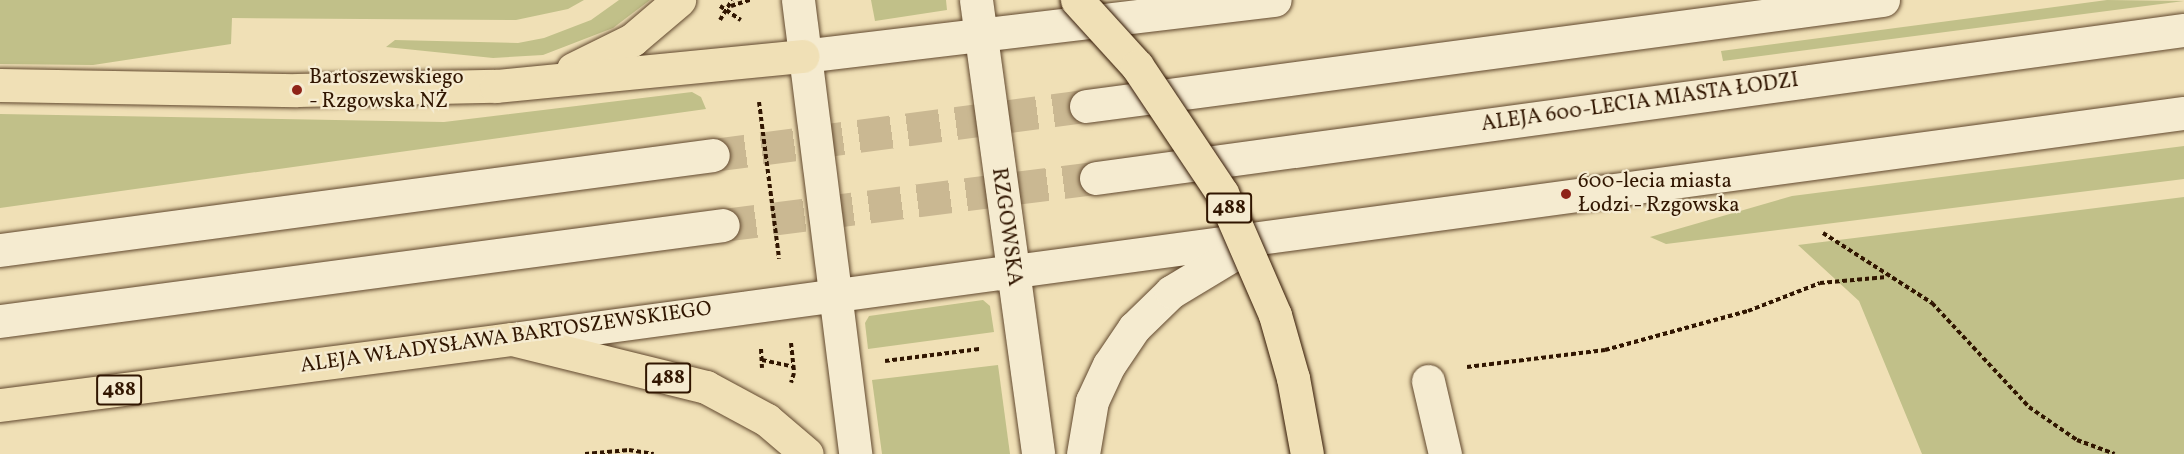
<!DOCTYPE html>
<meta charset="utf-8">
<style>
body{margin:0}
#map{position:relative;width:2184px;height:454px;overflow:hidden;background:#f0e0b6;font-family:Vollkorn,serif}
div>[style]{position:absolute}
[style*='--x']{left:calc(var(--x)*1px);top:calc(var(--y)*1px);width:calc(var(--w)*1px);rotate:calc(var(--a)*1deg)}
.green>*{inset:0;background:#c1c089}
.secondary-tunnel>*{height:33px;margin-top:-16.5px;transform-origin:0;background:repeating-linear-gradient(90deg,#cab892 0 33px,transparent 0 49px)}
.path>*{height:4px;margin-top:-2px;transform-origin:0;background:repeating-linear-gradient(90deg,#311601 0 4.5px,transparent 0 7.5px)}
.roads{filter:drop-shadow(0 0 2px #61482e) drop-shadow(0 0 2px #61482e)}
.minor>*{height:33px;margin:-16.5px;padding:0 16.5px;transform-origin:16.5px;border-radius:16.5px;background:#f5ebd0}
.secondary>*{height:33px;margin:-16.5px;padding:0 16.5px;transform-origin:16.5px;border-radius:16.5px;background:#f5ebd0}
.primary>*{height:33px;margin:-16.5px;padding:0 16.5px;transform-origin:16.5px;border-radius:16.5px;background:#f0e0b6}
.bridges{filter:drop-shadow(0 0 2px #311601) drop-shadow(0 0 2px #311601)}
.primary-bridge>*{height:33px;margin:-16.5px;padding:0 16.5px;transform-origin:16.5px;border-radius:16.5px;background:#f0e0b6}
.dots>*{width:16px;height:16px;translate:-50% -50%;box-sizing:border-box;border:3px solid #f5ebd0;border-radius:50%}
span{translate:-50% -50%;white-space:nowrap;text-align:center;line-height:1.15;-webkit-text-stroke:4.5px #f5ebd0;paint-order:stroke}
.shield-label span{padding:2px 4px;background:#f5ebd0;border:2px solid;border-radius:4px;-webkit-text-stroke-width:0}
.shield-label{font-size:20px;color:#311601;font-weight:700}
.poi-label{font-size:21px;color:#311601}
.left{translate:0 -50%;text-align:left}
.street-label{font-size:21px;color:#311601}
</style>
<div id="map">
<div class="green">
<div style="clip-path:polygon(0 0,584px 0,568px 9px,516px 20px,232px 18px,231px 44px,93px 65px,0 64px)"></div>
<div style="clip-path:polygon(619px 0,650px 0,613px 28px,543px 55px,493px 58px,386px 47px,395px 40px,518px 43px,544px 38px,591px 20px)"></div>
<div style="clip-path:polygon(871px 0,946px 0,947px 10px,875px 21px)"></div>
<div style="clip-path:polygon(2107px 0,2184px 1px,1723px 61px,1721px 51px)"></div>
<div style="clip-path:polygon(692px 92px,701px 97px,706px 109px,0 208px,0 114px,444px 122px)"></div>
<div style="clip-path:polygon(2184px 146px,2184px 179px,1666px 244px,1650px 237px,1792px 196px)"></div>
<div style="clip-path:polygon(2184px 197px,2184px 454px,1922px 454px,1859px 301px,1798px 245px)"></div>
<div style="clip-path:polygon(983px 300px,990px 306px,994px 332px,868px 349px,865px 323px,869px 316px)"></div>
<div style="clip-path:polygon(998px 365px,1010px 454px,882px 454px,872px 380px)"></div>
</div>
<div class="secondary-tunnel">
<div style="--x:713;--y:155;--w:376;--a:-7.5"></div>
<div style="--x:723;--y:225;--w:376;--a:-7.2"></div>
</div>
<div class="path">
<div style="--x:720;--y:6;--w:25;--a:34"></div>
<div style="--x:731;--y:6;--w:20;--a:-18"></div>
<div style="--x:720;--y:20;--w:23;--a:-59"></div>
<div style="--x:759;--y:102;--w:158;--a:82.7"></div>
<div style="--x:1823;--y:233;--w:130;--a:32.7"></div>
<div style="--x:1932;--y:303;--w:142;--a:47"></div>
<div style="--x:2029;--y:407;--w:58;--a:34.5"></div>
<div style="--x:2077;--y:440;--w:40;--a:20.2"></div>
<div style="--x:791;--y:343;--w:30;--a:84"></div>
<div style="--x:794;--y:373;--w:10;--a:107"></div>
<div style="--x:761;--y:349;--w:19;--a:87"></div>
<div style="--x:762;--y:360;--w:33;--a:12"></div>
<div style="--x:885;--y:361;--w:95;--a:-7.3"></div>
<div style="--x:1467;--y:367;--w:139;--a:-7"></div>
<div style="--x:1605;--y:350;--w:148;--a:-15.3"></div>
<div style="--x:1748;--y:311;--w:77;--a:-21.3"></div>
<div style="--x:1820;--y:283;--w:67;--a:-5.1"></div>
<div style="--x:585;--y:454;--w:44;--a:-5.2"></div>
<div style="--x:629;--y:450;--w:25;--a:9"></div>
</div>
<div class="roads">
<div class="minor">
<div style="--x:1428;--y:381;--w:75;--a:76.9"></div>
</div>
<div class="secondary">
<div style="--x:798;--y:0;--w:458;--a:82.8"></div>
<div style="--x:976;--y:0;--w:458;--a:82.2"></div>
<div style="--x:803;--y:56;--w:475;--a:-6.8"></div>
<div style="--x:1086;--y:106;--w:804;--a:-7.58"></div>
<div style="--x:1096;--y:178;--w:1098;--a:-7.75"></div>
<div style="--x:0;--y:250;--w:719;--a:-7.59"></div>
<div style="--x:0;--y:321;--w:729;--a:-7.56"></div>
<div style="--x:512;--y:339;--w:1687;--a:-7.7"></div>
<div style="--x:1083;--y:454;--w:54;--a:-80.4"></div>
<div style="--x:1092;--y:401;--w:40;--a:-65"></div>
<div style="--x:1109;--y:365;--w:45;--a:-56"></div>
<div style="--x:1134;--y:328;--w:52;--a:-44.2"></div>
<div style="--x:1171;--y:292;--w:87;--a:-31"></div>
</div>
<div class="primary">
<div style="--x:573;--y:69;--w:66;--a:-26.2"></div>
<div style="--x:632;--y:40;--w:62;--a:-40.4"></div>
<div style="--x:0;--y:85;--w:297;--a:1"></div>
<div style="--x:297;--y:90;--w:199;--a:-1.2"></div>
<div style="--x:496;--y:86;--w:308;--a:-5.6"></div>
<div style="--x:0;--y:405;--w:516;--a:-7.35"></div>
<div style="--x:512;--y:339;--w:200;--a:13.9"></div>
<div style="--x:706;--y:387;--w:69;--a:28.4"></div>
<div style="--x:767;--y:420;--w:52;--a:40.4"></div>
</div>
</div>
<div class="bridges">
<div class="primary-bridge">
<div style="--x:1077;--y:0;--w:89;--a:47.7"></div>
<div style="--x:1137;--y:66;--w:153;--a:56.2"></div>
<div style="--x:1222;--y:193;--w:133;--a:66.5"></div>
<div style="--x:1275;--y:315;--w:66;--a:74.1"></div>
<div style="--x:1293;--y:378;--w:77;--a:79.6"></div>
</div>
</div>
<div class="dots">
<div style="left:297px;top:90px;background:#8f2418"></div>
<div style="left:1566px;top:194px;background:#8f2418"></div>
</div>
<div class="shield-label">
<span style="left:1229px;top:208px">488</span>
<span style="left:668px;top:378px">488</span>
<span style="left:119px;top:390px">488</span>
</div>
<div class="poi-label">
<span class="left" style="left:309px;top:90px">Bartoszewskiego<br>- Rzgowska NŻ</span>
<span class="left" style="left:1578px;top:194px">600-lecia miasta<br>Łodzi - Rzgowska</span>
</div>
<div class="street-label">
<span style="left:1640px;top:103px;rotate:-8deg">ALEJA 600-LECIA MIASTA ŁODZI</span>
<span style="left:1006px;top:227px;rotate:82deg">RZGOWSKA</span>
<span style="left:506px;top:338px;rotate:-8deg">ALEJA WŁADYSŁAWA BARTOSZEWSKIEGO</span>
</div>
</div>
